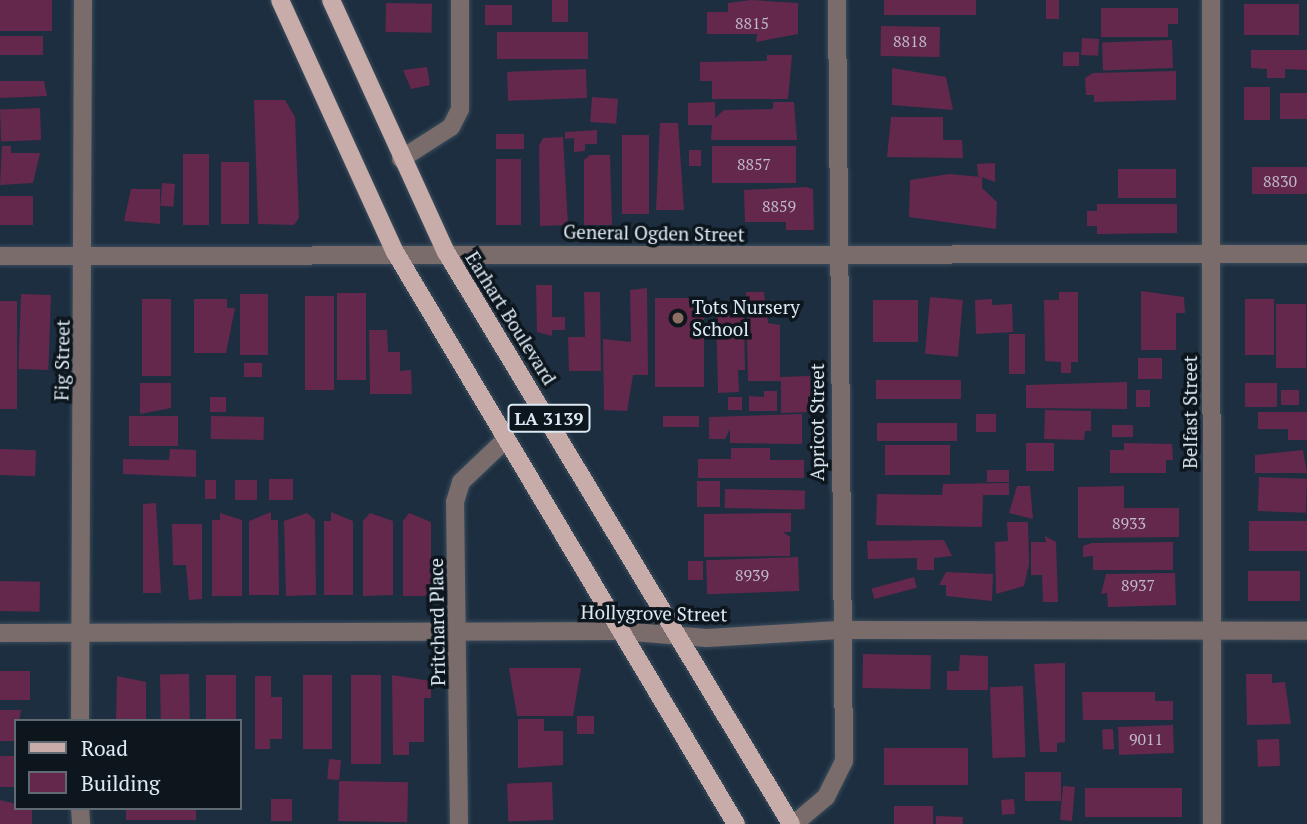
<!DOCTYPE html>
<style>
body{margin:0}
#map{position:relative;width:1307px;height:824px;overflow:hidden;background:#1c2e3f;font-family:"PT Serif",serif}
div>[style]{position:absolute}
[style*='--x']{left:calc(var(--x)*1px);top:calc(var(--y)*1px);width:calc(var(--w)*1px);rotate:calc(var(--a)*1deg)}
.building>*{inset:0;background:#64284d;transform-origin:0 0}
.roads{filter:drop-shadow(0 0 2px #3b4c5c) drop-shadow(0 0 2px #3b4c5c)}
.minor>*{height:18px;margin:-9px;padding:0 9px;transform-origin:9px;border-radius:9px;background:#7a6c6b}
.major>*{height:18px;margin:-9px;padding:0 9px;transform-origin:9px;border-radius:9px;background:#c8aca9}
.dots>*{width:19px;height:19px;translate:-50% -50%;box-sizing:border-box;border:4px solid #0d161d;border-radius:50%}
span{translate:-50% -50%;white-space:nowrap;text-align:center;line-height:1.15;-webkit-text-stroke:7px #0d161d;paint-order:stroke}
.number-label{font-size:16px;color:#bfb9ca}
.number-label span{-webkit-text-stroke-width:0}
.shield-label span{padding:2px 5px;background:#0d161d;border:2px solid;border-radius:5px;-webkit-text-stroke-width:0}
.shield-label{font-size:18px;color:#dde9f4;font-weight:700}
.street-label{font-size:19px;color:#dde9f4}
.poi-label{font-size:19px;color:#dde9f4}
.left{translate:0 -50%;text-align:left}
.legend{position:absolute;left:14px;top:719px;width:228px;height:91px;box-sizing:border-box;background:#0d161d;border:2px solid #606a73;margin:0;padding:9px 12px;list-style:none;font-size:21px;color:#dde9f4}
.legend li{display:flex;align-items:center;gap:14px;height:35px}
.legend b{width:35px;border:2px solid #606a73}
</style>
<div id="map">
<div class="building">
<div style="left:0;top:0;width:52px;height:31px"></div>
<div style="left:552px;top:0;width:16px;height:22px"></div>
<div style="clip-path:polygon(751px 0,798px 3px,798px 34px,756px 42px,757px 34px,707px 34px,707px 12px,728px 12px,728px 3px)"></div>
<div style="left:884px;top:0;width:92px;height:15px"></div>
<div style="left:1046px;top:0;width:13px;height:19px"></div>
<div style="left:386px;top:3px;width:46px;height:29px;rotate:1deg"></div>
<div style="left:1244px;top:4px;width:55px;height:31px"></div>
<div style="left:485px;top:5px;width:27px;height:20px"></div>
<div style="clip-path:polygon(1101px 8px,1178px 8px,1178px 24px,1168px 24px,1168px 37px,1101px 37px)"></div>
<div style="left:881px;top:26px;width:59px;height:30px;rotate:1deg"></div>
<div style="left:497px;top:32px;width:91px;height:27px"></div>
<div style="left:0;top:36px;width:43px;height:19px"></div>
<div style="left:1082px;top:38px;width:17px;height:17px;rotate:3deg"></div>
<div style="left:1172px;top:40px;width:28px;height:70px;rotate:88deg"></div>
<div style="clip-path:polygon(1251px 50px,1307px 50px,1307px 70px,1285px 69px,1285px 78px,1267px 78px,1267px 69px,1251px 68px)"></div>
<div style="left:1063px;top:52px;width:16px;height:14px"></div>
<div style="clip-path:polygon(767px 55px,792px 55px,788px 99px,712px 99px,712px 81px,700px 81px,700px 62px,767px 61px)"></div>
<div style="clip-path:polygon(427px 67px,430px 85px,411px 89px,403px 70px)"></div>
<div style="clip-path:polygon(892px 68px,946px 77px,953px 110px,892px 105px)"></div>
<div style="left:586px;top:69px;width:29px;height:79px;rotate:88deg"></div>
<div style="clip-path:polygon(1176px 71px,1176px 100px,1094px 102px,1094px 95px,1086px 95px,1085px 78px,1093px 73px)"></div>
<div style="clip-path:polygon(0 81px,44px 81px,47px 96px,0 98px)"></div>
<div style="left:1244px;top:87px;width:26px;height:33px"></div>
<div style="left:1280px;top:93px;width:27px;height:26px"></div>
<div style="left:592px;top:97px;width:26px;height:25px;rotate:4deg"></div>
<div style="clip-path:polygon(254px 100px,285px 100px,295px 117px,299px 218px,294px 225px,258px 224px)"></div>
<div style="clip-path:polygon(715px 102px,715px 118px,724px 110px,773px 109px,773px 102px,794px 102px,797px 140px,711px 140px,712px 125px,688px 125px,688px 103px)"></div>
<div style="left:40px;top:108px;width:32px;height:40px;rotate:88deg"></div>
<div style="clip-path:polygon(891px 117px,943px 117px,943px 140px,962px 140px,963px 158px,887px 157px)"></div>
<div style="clip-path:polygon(660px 123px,678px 123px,684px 210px,656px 210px)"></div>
<div style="clip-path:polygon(597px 130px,597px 144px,585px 144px,585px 151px,574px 152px,574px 138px,565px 139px,565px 132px)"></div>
<div style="left:496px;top:134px;width:28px;height:15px"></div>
<div style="left:622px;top:135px;width:27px;height:79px"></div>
<div style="clip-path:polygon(563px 137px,568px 225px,540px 226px,539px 146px,543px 138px)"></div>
<div style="clip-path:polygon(2px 146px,11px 146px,11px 153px,40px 153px,33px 183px,0 185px)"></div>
<div style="left:712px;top:146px;width:84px;height:37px"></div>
<div style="left:689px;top:150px;width:12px;height:16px"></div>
<div style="left:183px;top:154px;width:26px;height:71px"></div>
<div style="clip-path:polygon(590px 155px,610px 155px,612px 225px,584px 225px,584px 160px)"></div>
<div style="left:496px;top:159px;width:25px;height:66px"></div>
<div style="left:221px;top:162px;width:28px;height:62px"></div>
<div style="clip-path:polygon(995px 163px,995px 182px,978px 176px,977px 164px)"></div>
<div style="left:1252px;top:167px;width:55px;height:27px"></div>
<div style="left:1118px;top:169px;width:58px;height:29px"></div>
<div style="clip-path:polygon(949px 174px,982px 177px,982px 188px,997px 202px,996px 229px,909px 217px,910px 180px)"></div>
<div style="left:162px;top:183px;width:13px;height:23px;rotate:4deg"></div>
<div style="clip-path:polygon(806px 187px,813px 189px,814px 230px,786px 230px,786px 222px,745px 222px,744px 190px)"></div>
<div style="clip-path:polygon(131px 189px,160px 189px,160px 224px,124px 221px)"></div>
<div style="left:0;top:196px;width:33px;height:29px"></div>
<div style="clip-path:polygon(1097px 204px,1177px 204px,1177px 233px,1097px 234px,1097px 226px,1087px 226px,1087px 211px,1097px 211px)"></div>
<div style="clip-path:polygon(536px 285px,552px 285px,552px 317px,565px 317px,565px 330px,552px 330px,552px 336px,537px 332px)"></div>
<div style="clip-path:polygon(647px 288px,648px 375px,633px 375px,627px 411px,604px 410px,603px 339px,631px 342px,630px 290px)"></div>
<div style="clip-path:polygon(1141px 291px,1184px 297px,1185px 313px,1176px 313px,1176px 350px,1141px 350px)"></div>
<div style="clip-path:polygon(584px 292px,600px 292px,601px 371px,569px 371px,568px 337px,585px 337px)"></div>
<div style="clip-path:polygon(746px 292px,764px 292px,768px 323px,780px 325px,780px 377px,810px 376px,811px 412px,781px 413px,781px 381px,748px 381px)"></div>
<div style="clip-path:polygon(1059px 292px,1078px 292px,1078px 362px,1071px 362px,1071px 373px,1061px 373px,1061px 362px,1045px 361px,1044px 300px,1059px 300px)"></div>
<div style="left:337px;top:293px;width:29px;height:87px"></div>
<div style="left:21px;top:294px;width:30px;height:75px;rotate:2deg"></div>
<div style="left:240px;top:294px;width:28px;height:61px"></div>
<div style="left:305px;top:296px;width:29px;height:94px"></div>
<div style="left:930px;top:297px;width:33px;height:57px;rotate:5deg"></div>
<div style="left:655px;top:298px;width:49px;height:89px"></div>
<div style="left:142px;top:299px;width:29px;height:77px"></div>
<div style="clip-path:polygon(194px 299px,227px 299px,227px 308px,235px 308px,226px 353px,194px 353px)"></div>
<div style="clip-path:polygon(992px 299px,992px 305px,1012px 304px,1013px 332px,976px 334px,975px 300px)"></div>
<div style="left:1245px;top:299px;width:29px;height:56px"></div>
<div style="left:918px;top:300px;width:42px;height:45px;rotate:90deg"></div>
<div style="left:0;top:301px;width:17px;height:108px"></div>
<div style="left:1276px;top:304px;width:30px;height:64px"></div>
<div style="clip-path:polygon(716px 314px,744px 314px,745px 370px,738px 370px,739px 392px,718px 393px)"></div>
<div style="clip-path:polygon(369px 330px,387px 330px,388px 352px,400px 352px,400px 371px,411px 370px,412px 394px,370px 394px)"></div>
<div style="left:1009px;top:334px;width:16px;height:40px"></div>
<div style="left:1138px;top:358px;width:24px;height:21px"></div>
<div style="left:244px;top:363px;width:18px;height:14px"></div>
<div style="left:961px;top:380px;width:19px;height:85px;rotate:90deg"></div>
<div style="clip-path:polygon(1127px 382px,1127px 409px,1026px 408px,1026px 385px)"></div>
<div style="clip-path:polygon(140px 383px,171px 383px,171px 408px,140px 414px)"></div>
<div style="left:1245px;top:383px;width:32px;height:24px"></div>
<div style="left:1136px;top:390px;width:14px;height:17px"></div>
<div style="left:1281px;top:390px;width:18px;height:15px"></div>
<div style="clip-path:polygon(764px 391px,777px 391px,777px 411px,749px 411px,749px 396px,764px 397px)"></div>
<div style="left:210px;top:397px;width:16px;height:15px"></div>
<div style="left:728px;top:397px;width:14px;height:13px"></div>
<div style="clip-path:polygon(1045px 410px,1091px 411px,1091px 431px,1085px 431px,1084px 440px,1044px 439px)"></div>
<div style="clip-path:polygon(1258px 412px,1307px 412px,1307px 440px,1288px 440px,1288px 429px,1258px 429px)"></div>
<div style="clip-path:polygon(802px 414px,802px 444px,730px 443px,730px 429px,725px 439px,709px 439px,709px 417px)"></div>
<div style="left:976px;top:414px;width:20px;height:18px"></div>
<div style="left:129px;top:416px;width:49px;height:30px"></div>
<div style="left:211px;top:416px;width:53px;height:23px;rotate:1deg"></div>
<div style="left:663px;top:416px;width:36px;height:11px"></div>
<div style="left:877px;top:423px;width:80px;height:18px"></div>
<div style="left:1112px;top:425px;width:21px;height:12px"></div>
<div style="left:1026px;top:443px;width:28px;height:28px"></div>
<div style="clip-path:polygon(1124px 443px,1172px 444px,1173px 460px,1166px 460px,1166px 473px,1110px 473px,1110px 450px,1124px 450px)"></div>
<div style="left:950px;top:445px;width:30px;height:65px;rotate:90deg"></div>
<div style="clip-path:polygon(731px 448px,770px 448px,770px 460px,804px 460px,804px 478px,698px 478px,698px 459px,731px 459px)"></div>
<div style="left:0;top:449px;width:36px;height:26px;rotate:2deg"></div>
<div style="clip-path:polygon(170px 449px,196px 450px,196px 477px,123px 474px,123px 459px,169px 460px)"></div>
<div style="clip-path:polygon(1303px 450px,1307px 473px,1255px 473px,1255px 455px)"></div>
<div style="left:987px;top:470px;width:22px;height:12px"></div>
<div style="left:1259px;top:477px;width:48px;height:34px;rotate:2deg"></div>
<div style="left:293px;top:479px;width:21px;height:24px;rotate:90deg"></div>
<div style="left:205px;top:480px;width:11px;height:19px"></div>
<div style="left:235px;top:480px;width:22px;height:20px"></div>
<div style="left:697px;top:481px;width:23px;height:26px"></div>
<div style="clip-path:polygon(1009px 483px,1009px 495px,983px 495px,982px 527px,876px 525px,877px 494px,942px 495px,943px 484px)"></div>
<div style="clip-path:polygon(1017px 486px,1030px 486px,1033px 519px,1009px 513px)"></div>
<div style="clip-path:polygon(1124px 486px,1124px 508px,1179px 508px,1179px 537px,1078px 538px,1078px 487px)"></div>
<div style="left:725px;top:489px;width:80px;height:19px;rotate:1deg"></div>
<div style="clip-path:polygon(156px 503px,161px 593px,143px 593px,143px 504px)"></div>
<div style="clip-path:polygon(271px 512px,271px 520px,278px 520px,279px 595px,249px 595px,249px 521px)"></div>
<div style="clip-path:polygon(331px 512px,353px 521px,353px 595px,324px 595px,324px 521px,331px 521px)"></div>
<div style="clip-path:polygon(220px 513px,242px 520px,242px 596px,212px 596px,212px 520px,220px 520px)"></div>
<div style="clip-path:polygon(307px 513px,315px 520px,316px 595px,286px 596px,284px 521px)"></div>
<div style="clip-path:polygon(370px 513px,393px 521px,393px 595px,363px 596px,363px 521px)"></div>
<div style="clip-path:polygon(409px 513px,431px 522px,431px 596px,403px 596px,403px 521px)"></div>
<div style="clip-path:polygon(791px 513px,791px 532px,783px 532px,790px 537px,790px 556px,704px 557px,704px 514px)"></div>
<div style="left:1249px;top:521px;width:58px;height:30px"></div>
<div style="clip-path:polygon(1007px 522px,1028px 522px,1029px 564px,1024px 586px,996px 594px,995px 542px,1008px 541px)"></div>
<div style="clip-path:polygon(172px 524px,202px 524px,202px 599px,189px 600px,186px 565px,173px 565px)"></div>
<div style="clip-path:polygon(1045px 536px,1056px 542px,1058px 602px,1043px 602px,1042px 575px,1031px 575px,1031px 542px,1046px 542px)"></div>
<div style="clip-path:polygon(944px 540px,952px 556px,934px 558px,934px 570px,917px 570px,917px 558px,868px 559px,867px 541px)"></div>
<div style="clip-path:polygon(1173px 542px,1173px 570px,1093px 570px,1093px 556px,1083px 557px,1083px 546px,1092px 543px)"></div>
<div style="left:798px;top:557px;width:34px;height:92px;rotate:88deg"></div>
<div style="left:688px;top:561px;width:15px;height:19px"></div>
<div style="left:1248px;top:571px;width:52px;height:30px"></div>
<div style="clip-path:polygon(1175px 573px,1176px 605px,1108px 607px,1107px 593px,1101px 594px,1106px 574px)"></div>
<div style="clip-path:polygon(993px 574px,992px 601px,946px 596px,946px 585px,939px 585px,946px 572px)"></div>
<div style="left:914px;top:577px;width:11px;height:44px;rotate:75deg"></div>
<div style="left:0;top:581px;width:40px;height:30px;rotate:1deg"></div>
<div style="left:863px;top:654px;width:68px;height:34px;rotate:1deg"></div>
<div style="clip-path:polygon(960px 655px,988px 656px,988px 690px,947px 690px,947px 671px,959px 671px)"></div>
<div style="clip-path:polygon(1065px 663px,1065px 742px,1057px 743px,1057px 752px,1040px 752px,1034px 664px)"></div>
<div style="clip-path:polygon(509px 668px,581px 668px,573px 716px,517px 716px)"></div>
<div style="left:0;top:671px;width:30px;height:29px"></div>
<div style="left:189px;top:674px;width:47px;height:29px;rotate:89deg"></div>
<div style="clip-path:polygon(1246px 674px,1272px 674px,1272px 683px,1285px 682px,1291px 724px,1247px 725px)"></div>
<div style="left:206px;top:675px;width:30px;height:46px"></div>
<div style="left:303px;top:675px;width:29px;height:74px"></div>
<div style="left:351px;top:675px;width:30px;height:89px"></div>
<div style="clip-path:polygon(392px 675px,431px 681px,431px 698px,424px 698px,424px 742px,409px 742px,409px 755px,393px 755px)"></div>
<div style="clip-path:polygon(117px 676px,146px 682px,146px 721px,116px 721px)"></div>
<div style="clip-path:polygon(255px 676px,271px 676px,271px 697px,282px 697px,282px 739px,270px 739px,270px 749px,255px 749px)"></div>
<div style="left:1023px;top:686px;width:71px;height:33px;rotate:88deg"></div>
<div style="clip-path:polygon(1082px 692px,1155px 692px,1155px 701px,1173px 701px,1173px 720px,1083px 720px)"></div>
<div style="clip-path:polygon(0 710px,21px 710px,16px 741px,0 741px)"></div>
<div style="left:577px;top:716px;width:17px;height:18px"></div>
<div style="clip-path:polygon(518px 719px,544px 719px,544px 731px,563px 731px,563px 765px,518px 768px)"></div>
<div style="left:1173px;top:725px;width:28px;height:55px;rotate:88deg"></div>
<div style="left:1113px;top:729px;width:20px;height:11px;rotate:87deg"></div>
<div style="left:1279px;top:739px;width:27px;height:22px;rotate:88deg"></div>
<div style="left:968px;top:748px;width:37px;height:84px;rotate:90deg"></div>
<div style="left:0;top:756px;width:16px;height:31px"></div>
<div style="left:329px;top:759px;width:12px;height:20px;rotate:5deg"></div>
<div style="left:1025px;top:772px;width:36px;height:29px"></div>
<div style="left:339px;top:781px;width:69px;height:40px;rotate:1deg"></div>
<div style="left:552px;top:782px;width:38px;height:45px;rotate:88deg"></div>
<div style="left:1063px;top:786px;width:12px;height:34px;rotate:5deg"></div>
<div style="left:1182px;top:788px;width:29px;height:97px;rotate:90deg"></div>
<div style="left:271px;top:799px;width:21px;height:22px"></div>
<div style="left:1014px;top:799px;width:15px;height:13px;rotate:86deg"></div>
<div style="clip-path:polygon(0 800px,32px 808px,32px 824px,0 824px)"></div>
<div style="left:894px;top:806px;width:39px;height:18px"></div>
<div style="left:126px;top:808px;width:70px;height:12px"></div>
<div style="left:936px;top:816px;width:27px;height:8px;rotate:2deg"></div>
</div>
<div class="roads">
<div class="minor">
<div style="--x:1211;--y:0;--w:824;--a:89.93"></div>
<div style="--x:401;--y:159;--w:59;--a:-32.6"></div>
<div style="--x:451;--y:127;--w:20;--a:-63"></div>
<div style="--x:460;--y:109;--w:109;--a:-90"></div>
<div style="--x:0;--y:256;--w:1307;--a:-0.09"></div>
<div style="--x:0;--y:633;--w:620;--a:-0.18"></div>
<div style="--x:620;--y:631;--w:87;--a:4.6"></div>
<div style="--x:707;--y:638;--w:132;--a:-3.5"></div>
<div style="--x:839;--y:630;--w:468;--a:0.1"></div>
<div style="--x:80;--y:721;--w:721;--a:-89.76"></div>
<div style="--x:80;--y:808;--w:16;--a:86"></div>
<div style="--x:459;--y:824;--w:322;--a:-90.7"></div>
<div style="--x:455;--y:502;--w:21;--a:-73"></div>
<div style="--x:461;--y:482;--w:61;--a:-43.7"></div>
<div style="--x:794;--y:824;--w:42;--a:-40.2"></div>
<div style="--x:826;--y:797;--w:40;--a:-63.4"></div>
<div style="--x:844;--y:761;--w:761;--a:-90.53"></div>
</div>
<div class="major">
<div style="--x:280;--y:0;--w:277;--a:65.5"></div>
<div style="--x:395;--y:252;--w:666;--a:59.2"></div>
<div style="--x:331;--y:0;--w:277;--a:65.5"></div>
<div style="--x:446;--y:252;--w:668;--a:58.9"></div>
</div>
</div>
<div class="dots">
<div style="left:678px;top:318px;background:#8d6e63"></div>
</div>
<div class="number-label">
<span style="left:752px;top:23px">8815</span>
<span style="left:910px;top:41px">8818</span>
<span style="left:754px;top:164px">8857</span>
<span style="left:1280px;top:181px">8830</span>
<span style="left:779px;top:206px">8859</span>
<span style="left:1129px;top:523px">8933</span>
<span style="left:752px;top:575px">8939</span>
<span style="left:1138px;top:585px">8937</span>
<span style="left:1146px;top:739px">9011</span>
</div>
<div class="shield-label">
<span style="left:549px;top:418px">LA 3139</span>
</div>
<div class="street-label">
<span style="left:654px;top:233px;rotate:1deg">General Ogden Street</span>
<span style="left:511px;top:318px;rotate:58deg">Earhart Boulevard</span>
<span style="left:62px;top:360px;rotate:-89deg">Fig Street</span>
<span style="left:1190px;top:412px;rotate:-90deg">Belfast Street</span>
<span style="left:817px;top:422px;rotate:-90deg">Apricot Street</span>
<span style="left:654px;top:613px;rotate:1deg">Hollygrove Street</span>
<span style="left:437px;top:622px;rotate:-91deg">Pritchard Place</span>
</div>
<div class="poi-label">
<span class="left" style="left:692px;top:318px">Tots Nursery<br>School</span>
</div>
<ul class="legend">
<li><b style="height:9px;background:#c8aca9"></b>Road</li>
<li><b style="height:19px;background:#64284d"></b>Building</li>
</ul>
</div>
